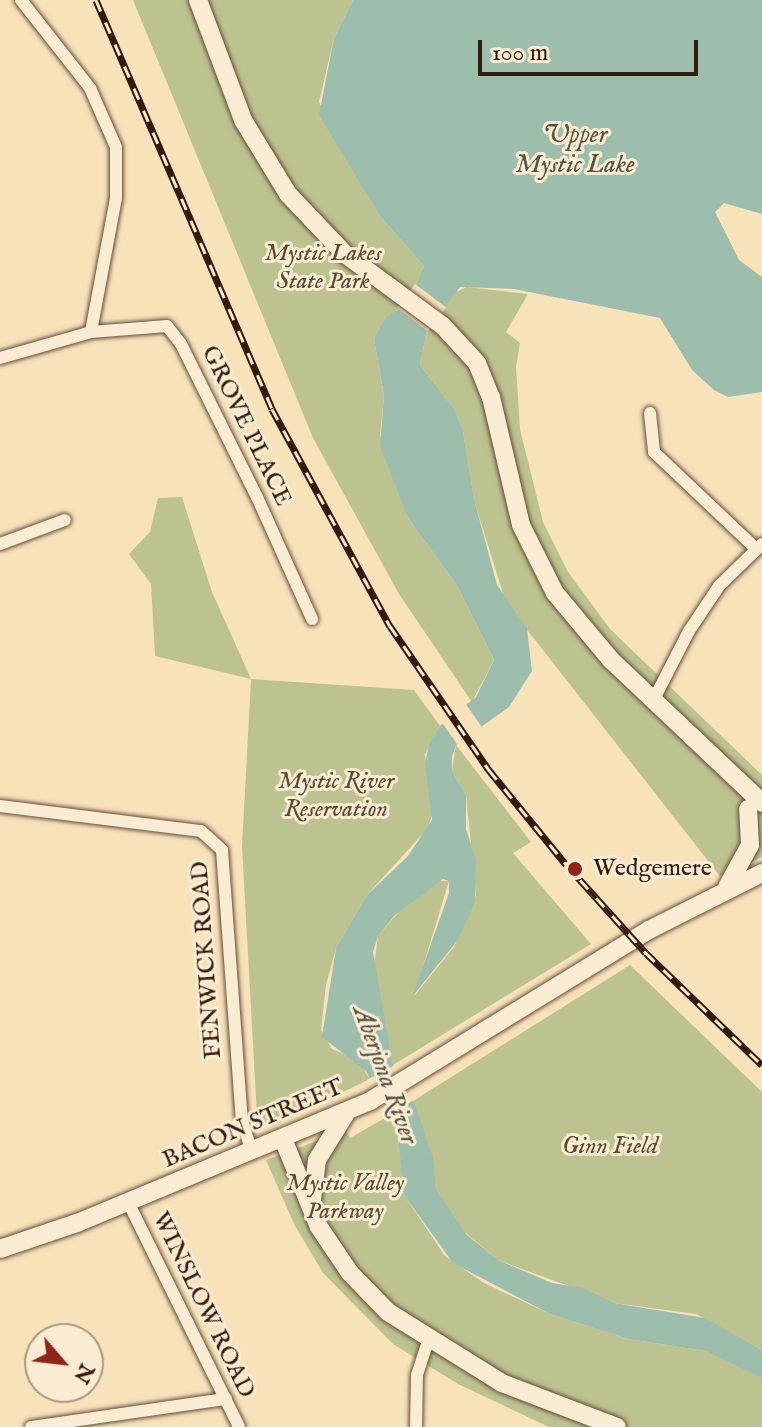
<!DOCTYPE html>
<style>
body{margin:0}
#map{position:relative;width:762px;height:1427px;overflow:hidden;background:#f7e2ba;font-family:"IM FELL English",serif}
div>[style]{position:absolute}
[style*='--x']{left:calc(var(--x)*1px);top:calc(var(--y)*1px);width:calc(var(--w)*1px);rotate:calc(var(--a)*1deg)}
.green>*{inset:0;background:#bdc390}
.water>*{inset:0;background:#9dbead}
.pier>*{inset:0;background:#f7e2ba;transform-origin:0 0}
.roads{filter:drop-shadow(0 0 2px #654b39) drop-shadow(0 0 2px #654b39)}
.minor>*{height:12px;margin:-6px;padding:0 6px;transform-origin:6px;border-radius:6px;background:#faecd2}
.secondary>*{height:18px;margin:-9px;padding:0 9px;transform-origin:9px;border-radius:9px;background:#faecd2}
.rail>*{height:7px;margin-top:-3.5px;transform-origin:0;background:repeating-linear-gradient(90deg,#faecd2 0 12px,#34190e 0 24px);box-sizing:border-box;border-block:2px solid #34190e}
.dots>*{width:22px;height:22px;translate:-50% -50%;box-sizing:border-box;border:4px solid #faecd2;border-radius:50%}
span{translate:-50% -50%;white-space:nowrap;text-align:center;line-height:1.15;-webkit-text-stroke:6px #faecd2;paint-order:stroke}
.park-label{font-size:24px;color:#5d4c35;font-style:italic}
.street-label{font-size:24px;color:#34190e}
.poi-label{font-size:24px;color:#34190e}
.left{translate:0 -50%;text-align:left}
.water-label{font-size:26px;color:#595346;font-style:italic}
.north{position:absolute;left:24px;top:1323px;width:80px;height:80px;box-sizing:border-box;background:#faecd2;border:2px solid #ab9884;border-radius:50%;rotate:118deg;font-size:22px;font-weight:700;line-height:32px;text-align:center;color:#34190e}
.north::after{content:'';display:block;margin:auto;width:28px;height:36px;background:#8f2418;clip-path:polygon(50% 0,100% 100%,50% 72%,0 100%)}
.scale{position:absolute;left:478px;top:40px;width:220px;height:36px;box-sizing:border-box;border:4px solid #34190e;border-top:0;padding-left:10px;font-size:24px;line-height:28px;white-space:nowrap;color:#34190e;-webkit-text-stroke:6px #faecd2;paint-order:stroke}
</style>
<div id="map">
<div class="green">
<div style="clip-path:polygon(133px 0,353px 0,334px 38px,319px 102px,380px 216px,424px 266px,418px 284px,374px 339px,384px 396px,380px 435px,408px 518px,456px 584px,494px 660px,472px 702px,399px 594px,313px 438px)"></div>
<div style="clip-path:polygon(467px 287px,528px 294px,506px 332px,520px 343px,516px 367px,520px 429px,543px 522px,568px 572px,610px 629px,762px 775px,762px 857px,720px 876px,506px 603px,474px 500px,463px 431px,455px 410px,420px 365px,427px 330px,453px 293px)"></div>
<div style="clip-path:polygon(182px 497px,212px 592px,251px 679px,414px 690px,440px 726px,425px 754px,433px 811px,428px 828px,367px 895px,336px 948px,326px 985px,321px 1030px,332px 1049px,358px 1060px,370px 1079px,271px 1127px,257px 1116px,242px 847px,251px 679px,155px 656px,151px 584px,129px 554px,150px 532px,158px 498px)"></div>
<div style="clip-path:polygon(456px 745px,531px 842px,513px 853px,591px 944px,393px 1065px,374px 965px,378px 936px,403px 907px,439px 881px,449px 881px,414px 996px,454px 947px,476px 895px,466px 795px,452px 771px)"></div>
<div style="clip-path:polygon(630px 965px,762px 1092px,762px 1350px,696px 1314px,614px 1303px,498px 1260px,460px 1228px,436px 1189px,431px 1151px,413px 1101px)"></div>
<div style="clip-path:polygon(390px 1115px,400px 1142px,404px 1195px,445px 1256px,484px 1283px,550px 1314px,628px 1339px,706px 1351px,750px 1369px,762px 1378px,762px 1427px,549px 1427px,458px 1384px,393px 1344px,323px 1273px,294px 1224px,266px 1160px,346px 1130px,350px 1138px)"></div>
</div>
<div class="water">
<div style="clip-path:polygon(353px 0,762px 0,762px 214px,724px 203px,715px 212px,739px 260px,762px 277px,762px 392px,728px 397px,714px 390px,692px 370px,660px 318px,514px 289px,460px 287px,427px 330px,420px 365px,455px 410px,463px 431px,474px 499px,497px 585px,527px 629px,532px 671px,509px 707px,456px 745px,452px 757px,452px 771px,466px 795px,466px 829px,476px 860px,475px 902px,458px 940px,412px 997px,449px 893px,449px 881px,443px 879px,395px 915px,378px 936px,373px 952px,393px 1065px,416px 1107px,433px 1157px,436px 1189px,466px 1234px,498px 1260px,552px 1283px,583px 1288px,614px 1303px,705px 1318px,762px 1350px,762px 1378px,706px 1351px,628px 1339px,550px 1314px,453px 1263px,404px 1195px,398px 1134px,366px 1071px,322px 1037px,336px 948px,367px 895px,408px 856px,432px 820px,425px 764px,429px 744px,440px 726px,476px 697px,494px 660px,456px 584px,408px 518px,380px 446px,384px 396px,374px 339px,386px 317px,398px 310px,417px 284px,424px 266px,380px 216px,319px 115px,334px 38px)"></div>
</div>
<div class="pier">
<div style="left:415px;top:284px;width:39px;height:30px;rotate:37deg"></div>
<div style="left:465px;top:703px;width:33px;height:30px;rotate:55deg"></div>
<div style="left:397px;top:1064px;width:40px;height:34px;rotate:62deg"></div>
</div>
<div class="roads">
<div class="minor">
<div style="--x:21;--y:0;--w:112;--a:51.9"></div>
<div style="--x:90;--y:88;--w:64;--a:66.2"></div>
<div style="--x:116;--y:147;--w:51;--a:90"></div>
<div style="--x:116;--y:198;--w:136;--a:100.6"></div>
<div style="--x:0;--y:358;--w:95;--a:-15.9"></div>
<div style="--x:91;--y:332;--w:76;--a:-4.5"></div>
<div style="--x:167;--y:326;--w:23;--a:52"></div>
<div style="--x:181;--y:344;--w:171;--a:63.6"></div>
<div style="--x:257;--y:497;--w:134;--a:65.7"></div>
<div style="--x:650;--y:413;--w:39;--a:84"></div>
<div style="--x:654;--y:452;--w:139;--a:43.5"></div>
<div style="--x:0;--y:544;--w:69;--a:-20.3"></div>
<div style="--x:653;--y:701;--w:79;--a:-62.8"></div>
<div style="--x:689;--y:631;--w:54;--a:-56.3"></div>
<div style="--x:719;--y:586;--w:60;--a:-44.3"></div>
<div style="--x:0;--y:806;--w:203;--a:7.1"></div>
<div style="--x:201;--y:831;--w:28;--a:42"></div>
<div style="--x:222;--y:850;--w:271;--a:85.8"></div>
<div style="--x:242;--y:1120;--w:34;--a:73"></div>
<div style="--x:128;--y:1202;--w:251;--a:63.7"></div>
<div style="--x:31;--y:1427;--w:197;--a:-8.2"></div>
<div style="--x:416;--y:1427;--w:52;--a:-88.9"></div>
<div style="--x:417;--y:1375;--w:36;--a:-72"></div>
</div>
<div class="secondary">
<div style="--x:198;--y:0;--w:128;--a:69.4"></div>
<div style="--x:243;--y:120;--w:87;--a:58.7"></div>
<div style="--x:288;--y:194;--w:83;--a:46.5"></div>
<div style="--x:345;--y:254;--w:122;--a:36.3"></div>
<div style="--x:443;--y:326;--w:50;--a:47.4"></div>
<div style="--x:477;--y:363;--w:37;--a:68"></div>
<div style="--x:491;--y:397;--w:131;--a:76.8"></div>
<div style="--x:521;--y:525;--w:76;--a:63.4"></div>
<div style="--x:555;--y:593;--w:87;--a:50.1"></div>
<div style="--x:611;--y:660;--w:208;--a:43.4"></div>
<div style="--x:727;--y:887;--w:48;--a:-61.3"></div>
<div style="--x:750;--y:845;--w:36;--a:-93"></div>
<div style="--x:283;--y:1139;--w:95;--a:67.8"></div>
<div style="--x:319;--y:1227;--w:55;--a:56"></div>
<div style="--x:350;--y:1273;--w:54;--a:45.7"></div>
<div style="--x:388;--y:1312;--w:134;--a:31.9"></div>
<div style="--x:502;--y:1383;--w:123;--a:20.9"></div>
<div style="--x:311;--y:1207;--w:47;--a:-82.7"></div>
<div style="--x:317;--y:1160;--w:55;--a:-58.3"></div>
<div style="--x:0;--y:1249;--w:81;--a:-18.7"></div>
<div style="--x:77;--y:1223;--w:317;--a:-22.6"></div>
<div style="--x:370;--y:1101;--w:327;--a:-31.5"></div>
<div style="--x:649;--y:930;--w:127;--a:-26.8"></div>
</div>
</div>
<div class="rail">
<div style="--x:96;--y:0;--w:445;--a:66.7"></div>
<div style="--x:272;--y:409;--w:247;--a:61.5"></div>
<div style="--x:390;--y:626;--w:175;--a:55.5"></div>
<div style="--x:489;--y:770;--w:119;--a:50.8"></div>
<div style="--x:564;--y:862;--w:122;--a:48"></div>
<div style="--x:646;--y:953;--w:161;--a:44"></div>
</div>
<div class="dots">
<div style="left:575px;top:869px;background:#8f2418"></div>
</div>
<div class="park-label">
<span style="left:323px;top:268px">Mystic Lakes<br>State Park</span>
<span style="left:336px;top:796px">Mystic River<br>Reservation</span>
<span style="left:610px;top:1147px">Ginn Field</span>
<span style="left:345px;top:1198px">Mystic Valley<br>Parkway</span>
</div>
<div class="street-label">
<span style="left:246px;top:426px;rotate:64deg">GROVE PLACE</span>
<span style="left:207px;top:960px;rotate:-94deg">FENWICK ROAD</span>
<span style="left:253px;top:1124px;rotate:-23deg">BACON STREET</span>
<span style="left:203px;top:1305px;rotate:64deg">WINSLOW ROAD</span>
</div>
<div class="poi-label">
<span class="left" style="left:593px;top:869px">Wedgemere</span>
</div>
<div class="water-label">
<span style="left:575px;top:150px">Upper<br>Mystic Lake</span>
<span style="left:385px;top:1075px;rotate:70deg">Aberjona River</span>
</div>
<div class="north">N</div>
<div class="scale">100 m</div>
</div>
